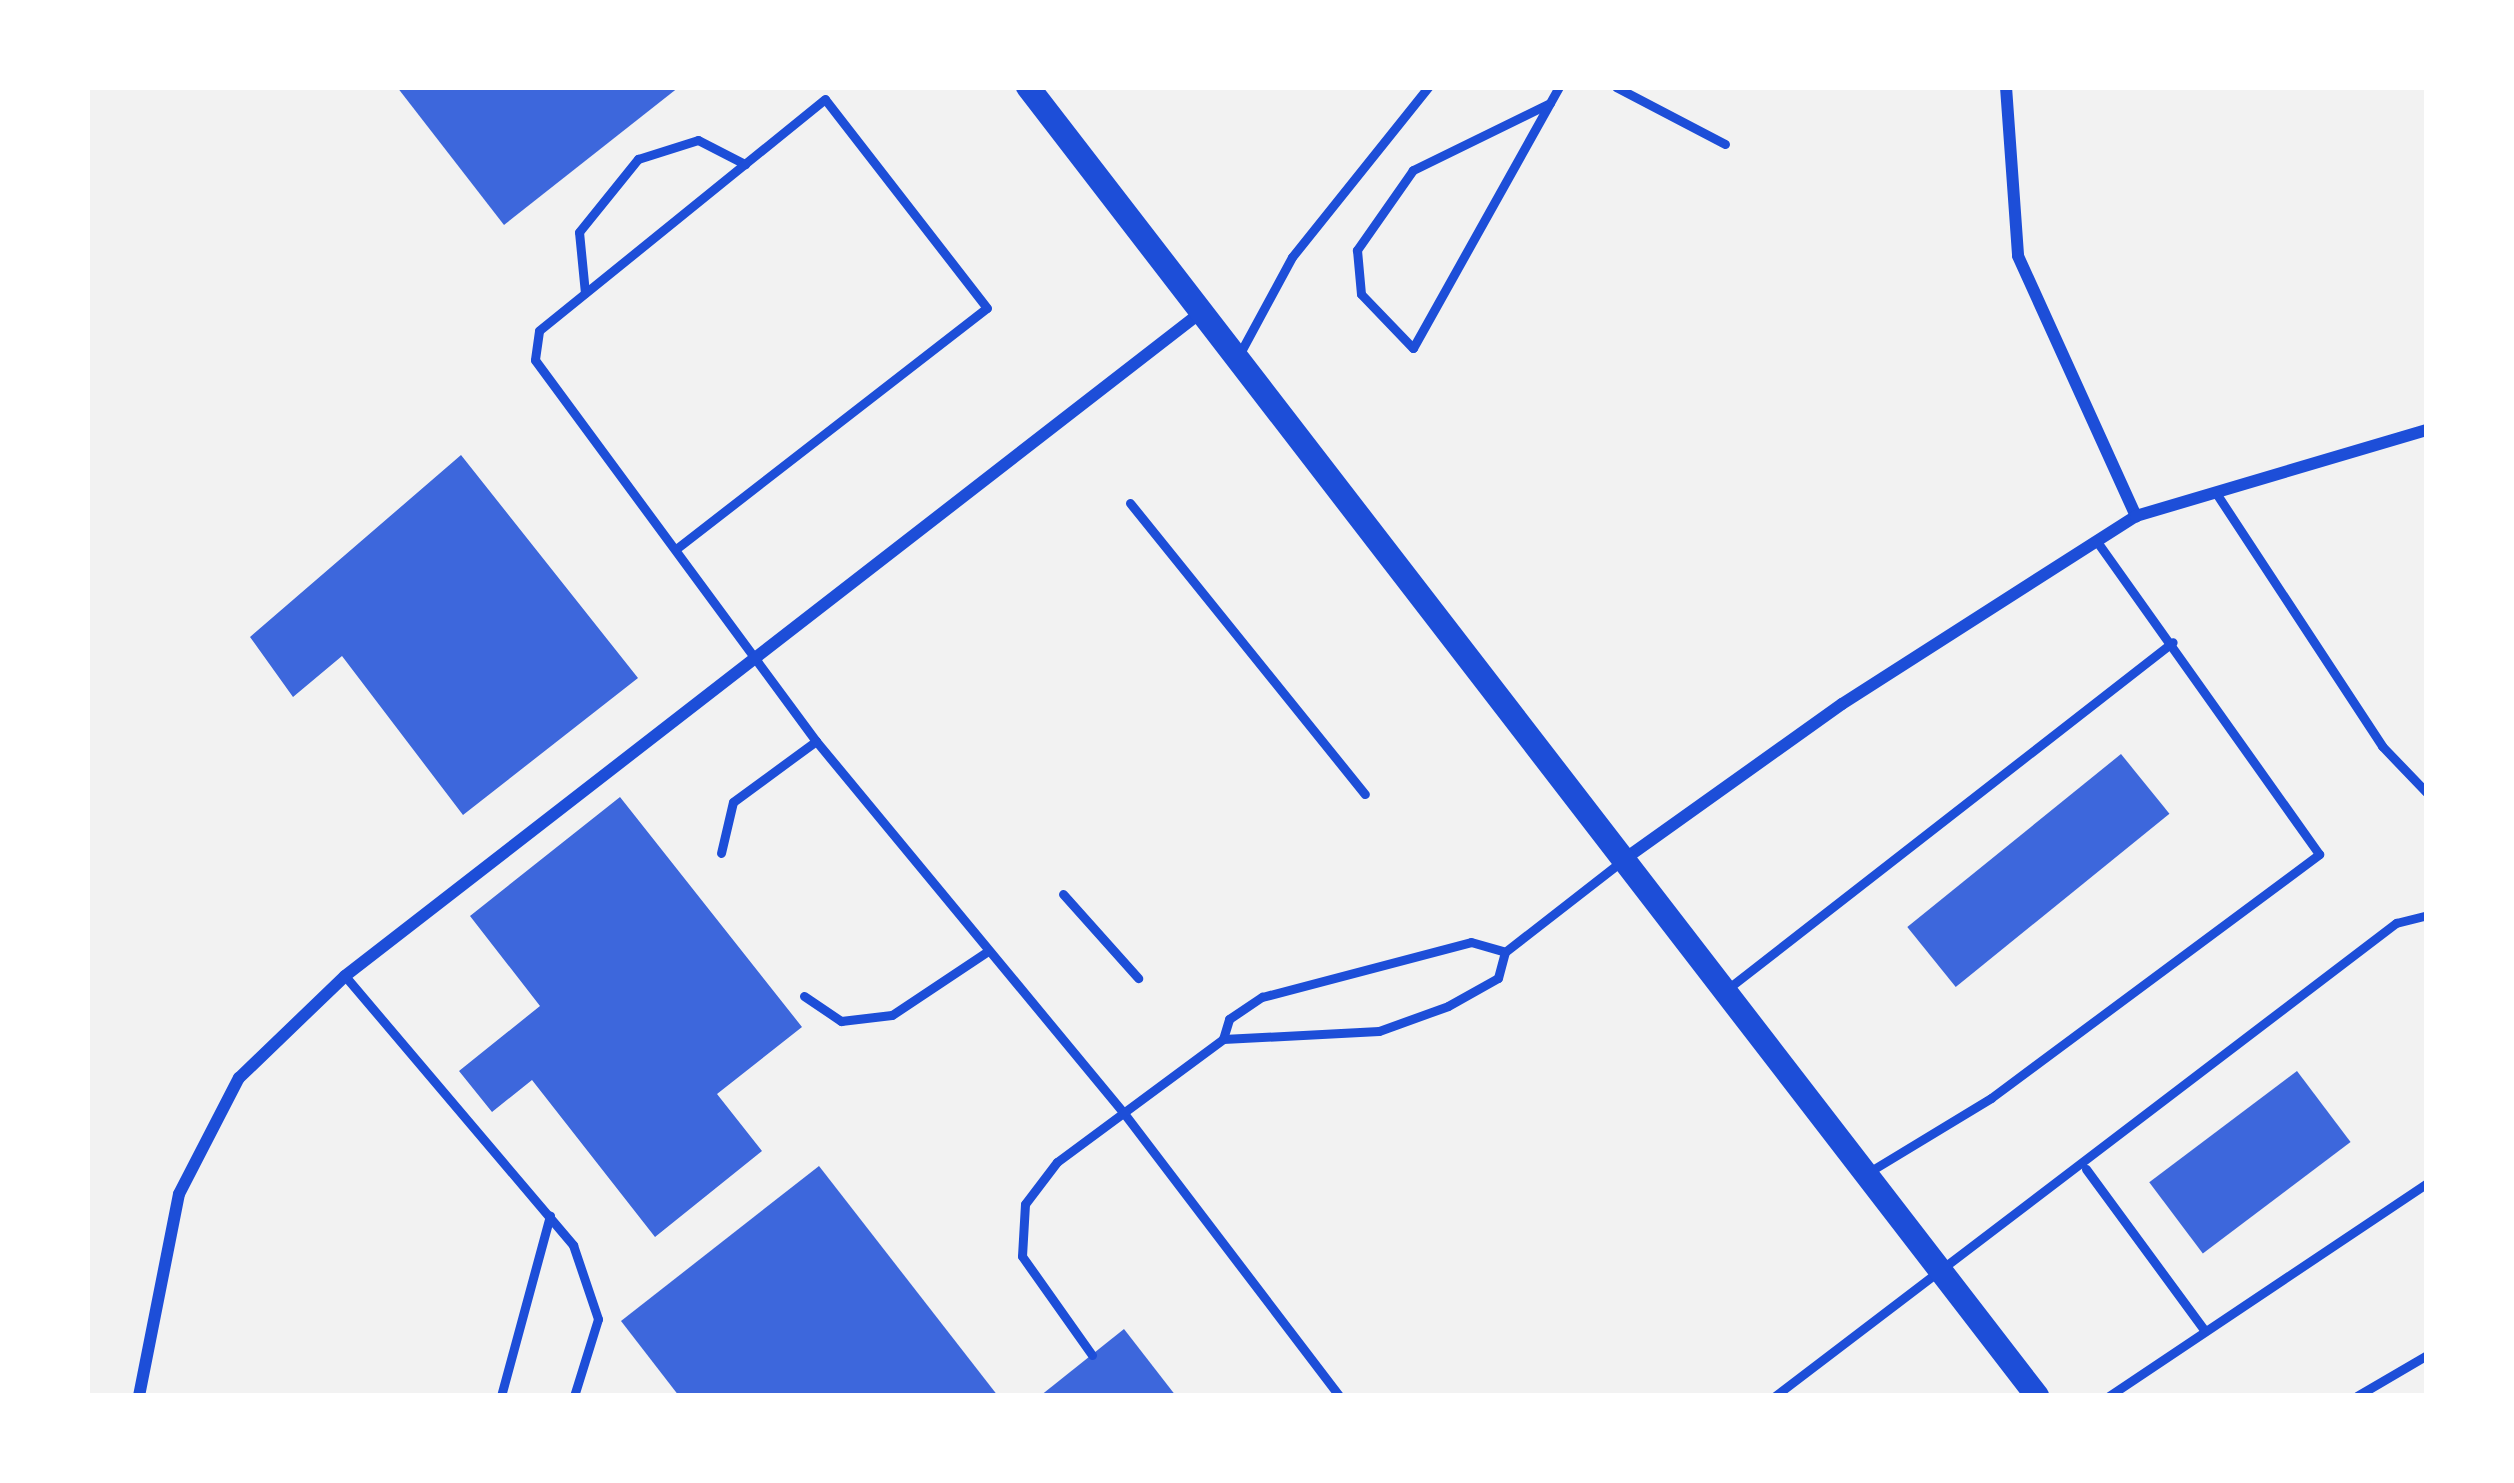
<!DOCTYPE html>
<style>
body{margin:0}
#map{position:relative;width:2514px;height:1483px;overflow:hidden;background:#f2f2f2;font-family:Cabin,sans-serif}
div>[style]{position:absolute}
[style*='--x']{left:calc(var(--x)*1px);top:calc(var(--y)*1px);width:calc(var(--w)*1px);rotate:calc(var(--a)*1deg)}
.building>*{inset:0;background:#3d67dc;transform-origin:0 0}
.service>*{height:9px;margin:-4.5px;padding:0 4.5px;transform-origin:4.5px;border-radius:4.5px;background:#1d4ed8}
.minor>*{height:12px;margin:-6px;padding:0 6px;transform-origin:6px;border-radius:6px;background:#1d4ed8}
.secondary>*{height:24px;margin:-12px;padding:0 12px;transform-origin:12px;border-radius:12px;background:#1d4ed8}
span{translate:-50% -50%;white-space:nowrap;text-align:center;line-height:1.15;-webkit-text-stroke:12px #fff;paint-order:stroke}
.frame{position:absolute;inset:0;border:90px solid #fff;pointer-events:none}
</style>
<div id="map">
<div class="building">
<div style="clip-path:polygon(397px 87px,679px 87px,504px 225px)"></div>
<div style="clip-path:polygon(461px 455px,638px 678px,463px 815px,342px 656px,293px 697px,250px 637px)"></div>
<div style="left:2121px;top:754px;width:77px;height:275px;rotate:51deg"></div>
<div style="clip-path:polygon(620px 797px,802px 1027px,717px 1094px,762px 1151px,655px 1237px,532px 1080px,492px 1112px,459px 1071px,540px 1006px,470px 916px)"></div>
<div style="left:2297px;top:1071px;width:89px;height:185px;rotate:53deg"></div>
<div style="clip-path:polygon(819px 1166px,998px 1396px,679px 1396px,621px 1321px)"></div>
<div style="clip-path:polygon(1124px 1329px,1176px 1396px,1040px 1396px)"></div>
</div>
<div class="service">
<div style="--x:1616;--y:87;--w:123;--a:27.6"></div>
<div style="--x:1550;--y:103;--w:153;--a:153.9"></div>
<div style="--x:1413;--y:170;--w:98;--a:125"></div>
<div style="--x:1357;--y:250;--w:44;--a:84.8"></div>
<div style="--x:1361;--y:294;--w:75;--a:46.1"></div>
<div style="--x:1413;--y:348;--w:299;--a:-60.8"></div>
<div style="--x:585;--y:293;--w:61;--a:-95.6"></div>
<div style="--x:579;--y:232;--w:94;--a:-51.1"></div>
<div style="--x:638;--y:159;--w:63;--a:-17.6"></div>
<div style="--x:698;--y:140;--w:53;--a:27.1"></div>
<div style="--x:1239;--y:355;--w:111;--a:-61.6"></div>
<div style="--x:1292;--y:257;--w:218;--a:-51.3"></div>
<div style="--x:2216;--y:493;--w:303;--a:56.7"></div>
<div style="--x:2382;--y:746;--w:65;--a:46.2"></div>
<div style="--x:1130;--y:503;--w:374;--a:51.1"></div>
<div style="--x:676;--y:549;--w:393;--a:-37.8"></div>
<div style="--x:987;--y:308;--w:264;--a:-127.8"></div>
<div style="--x:825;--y:99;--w:368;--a:141"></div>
<div style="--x:539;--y:331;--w:29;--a:98"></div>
<div style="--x:535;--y:360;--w:473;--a:53.6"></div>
<div style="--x:816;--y:741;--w:482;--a:50.4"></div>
<div style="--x:1123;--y:1112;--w:357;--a:52.7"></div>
<div style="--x:721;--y:853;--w:52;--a:-76.8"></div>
<div style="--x:733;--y:802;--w:103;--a:-36.3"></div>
<div style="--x:1063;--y:894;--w:113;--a:48.2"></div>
<div style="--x:345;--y:976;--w:353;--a:49.7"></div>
<div style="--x:573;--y:1245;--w:78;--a:71.3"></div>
<div style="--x:598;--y:1319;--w:81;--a:107.3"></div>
<div style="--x:1730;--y:987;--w:561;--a:-37.91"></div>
<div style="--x:804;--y:996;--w:45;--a:34"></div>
<div style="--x:841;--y:1021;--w:51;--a:-6.7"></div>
<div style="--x:892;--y:1015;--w:115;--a:-33.7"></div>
<div style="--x:1223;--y:1039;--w:21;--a:-73"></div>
<div style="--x:1229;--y:1019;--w:40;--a:-34"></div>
<div style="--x:1262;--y:997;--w:216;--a:-14.7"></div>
<div style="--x:1471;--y:942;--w:35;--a:16"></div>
<div style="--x:2086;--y:1169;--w:201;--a:53.7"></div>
<div style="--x:1869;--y:1172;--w:143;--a:-31.2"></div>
<div style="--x:1991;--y:1098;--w:409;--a:-36.6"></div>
<div style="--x:2319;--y:854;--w:383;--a:-125.4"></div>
<div style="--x:1092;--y:1355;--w:121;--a:-125.3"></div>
<div style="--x:1022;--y:1256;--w:52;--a:-86.7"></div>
<div style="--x:1025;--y:1204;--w:53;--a:-52.7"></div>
<div style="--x:1057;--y:1162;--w:207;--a:-36.5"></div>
<div style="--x:1223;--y:1039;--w:156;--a:-2.9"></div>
<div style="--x:1379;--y:1031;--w:73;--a:-19.9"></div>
<div style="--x:1448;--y:1006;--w:57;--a:-29.2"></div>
<div style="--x:1498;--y:978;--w:27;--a:-75"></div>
<div style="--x:1505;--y:952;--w:148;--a:-37.9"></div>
<div style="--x:501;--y:1396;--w:187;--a:-74.8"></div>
<div style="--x:1775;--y:1396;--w:781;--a:-37.3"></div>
<div style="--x:2396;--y:923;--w:32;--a:-14"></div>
<div style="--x:2109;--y:1396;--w:383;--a:-33.8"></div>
<div style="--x:2357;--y:1396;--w:81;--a:-30.4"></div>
</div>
<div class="minor">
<div style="--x:2006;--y:87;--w:169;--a:85.9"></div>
<div style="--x:2018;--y:256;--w:286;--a:65.6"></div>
<div style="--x:1626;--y:858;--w:265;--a:-35.5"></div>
<div style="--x:1842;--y:704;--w:349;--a:-32.6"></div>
<div style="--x:2136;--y:516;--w:303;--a:-16.5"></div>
<div style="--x:139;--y:1396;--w:206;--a:-78.8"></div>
<div style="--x:179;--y:1194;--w:131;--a:-62.7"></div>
<div style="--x:239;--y:1078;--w:147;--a:-43.9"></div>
<div style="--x:345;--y:976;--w:1082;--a:-37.79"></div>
</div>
<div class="secondary">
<div style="--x:1028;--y:87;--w:1653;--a:52.37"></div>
</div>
<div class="frame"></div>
</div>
